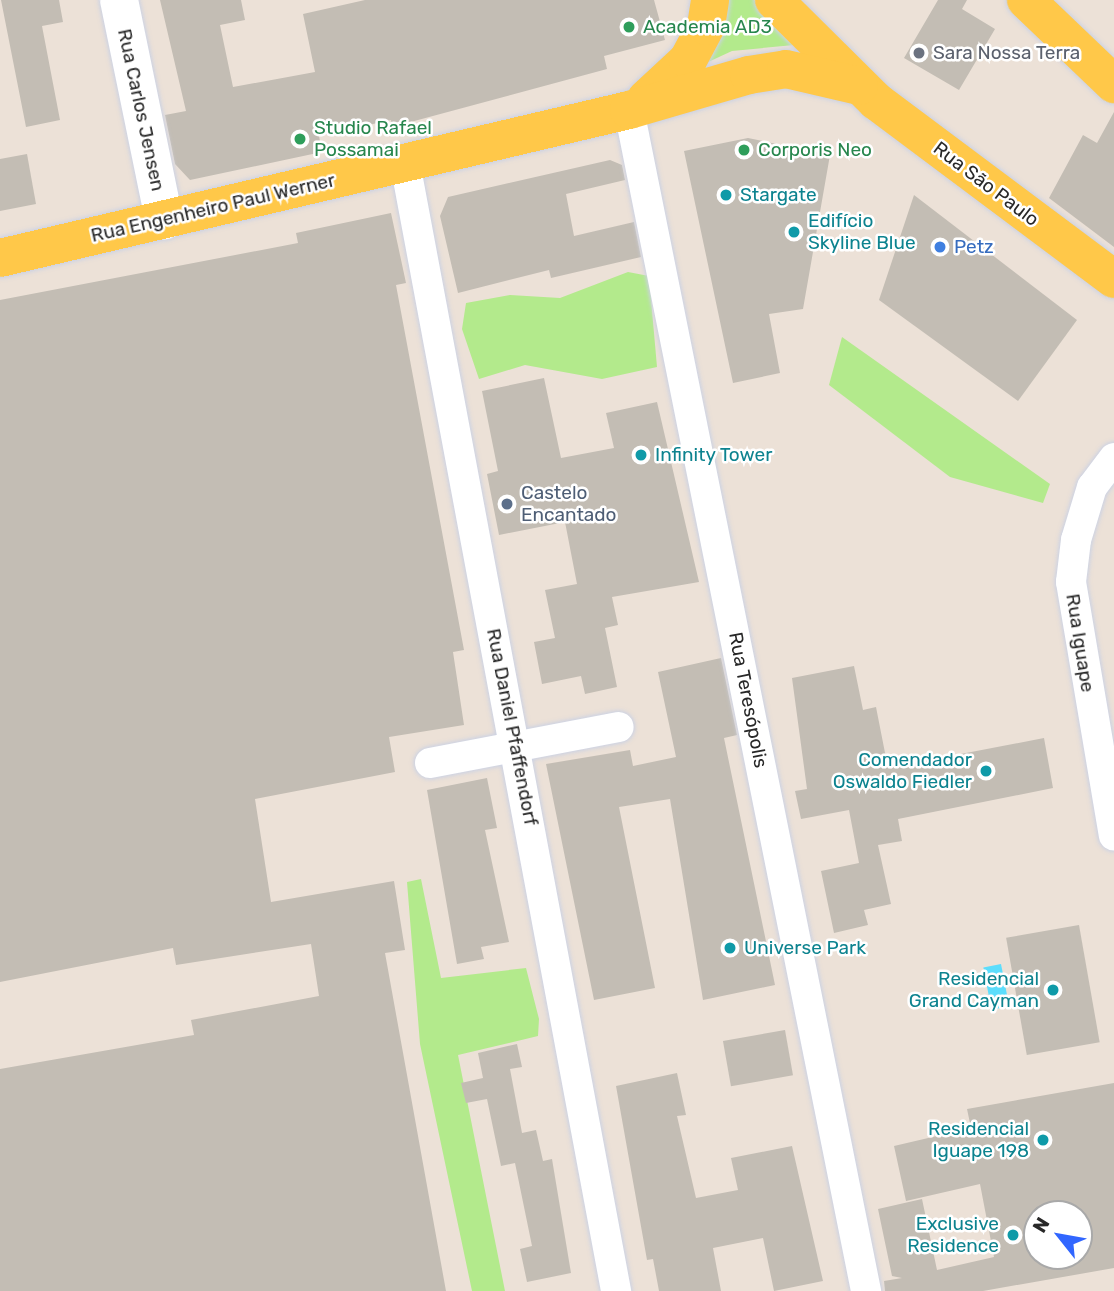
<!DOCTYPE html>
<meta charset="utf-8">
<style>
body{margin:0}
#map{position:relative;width:1114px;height:1291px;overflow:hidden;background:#ece1d7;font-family:Rubik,sans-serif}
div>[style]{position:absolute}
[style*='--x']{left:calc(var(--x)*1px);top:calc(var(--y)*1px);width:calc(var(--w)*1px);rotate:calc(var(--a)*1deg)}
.green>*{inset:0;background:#b3ea8c}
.water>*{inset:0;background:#5cddfc;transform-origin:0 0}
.building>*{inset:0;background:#c3bdb4;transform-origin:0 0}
.roads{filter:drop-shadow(0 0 2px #ccd2e3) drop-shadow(0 0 2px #ccd2e3)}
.street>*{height:30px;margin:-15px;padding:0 15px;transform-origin:15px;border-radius:15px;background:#fff}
.secondary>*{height:38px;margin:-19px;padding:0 19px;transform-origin:19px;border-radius:19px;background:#fff}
.primary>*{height:38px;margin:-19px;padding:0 19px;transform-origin:19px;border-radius:19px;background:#ffc849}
.dots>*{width:19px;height:19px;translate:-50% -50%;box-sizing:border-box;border:4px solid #fff;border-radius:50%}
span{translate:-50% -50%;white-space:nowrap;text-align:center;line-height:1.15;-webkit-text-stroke:5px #fff;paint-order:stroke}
.leisure-label{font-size:19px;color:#27864d}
.left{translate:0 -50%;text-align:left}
.worship-label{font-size:19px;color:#5b616d}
.street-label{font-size:19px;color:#282828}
.culture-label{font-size:19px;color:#0d838f}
.right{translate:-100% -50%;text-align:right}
.shop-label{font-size:19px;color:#366cbe}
.service-label{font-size:19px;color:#4e5e75}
.north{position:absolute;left:1023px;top:1200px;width:70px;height:70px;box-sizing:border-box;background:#fff;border:2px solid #a9a9a9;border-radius:50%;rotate:301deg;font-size:19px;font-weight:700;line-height:28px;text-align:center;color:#282828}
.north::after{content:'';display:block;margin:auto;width:24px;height:32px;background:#3166ff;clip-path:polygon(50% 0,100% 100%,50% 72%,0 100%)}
</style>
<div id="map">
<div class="green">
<div style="clip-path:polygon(723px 0,754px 0,794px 45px,732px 51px,706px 63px)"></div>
<div style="clip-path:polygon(628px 272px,649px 276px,657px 367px,602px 379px,525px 365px,479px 379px,462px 329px,466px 303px,510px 295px,560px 298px)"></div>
<div style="clip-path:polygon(842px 337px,1050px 484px,1043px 503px,950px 477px,829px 385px)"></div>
<div style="clip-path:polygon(421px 879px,441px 978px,526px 968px,539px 1019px,538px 1036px,458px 1055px,505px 1291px,472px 1291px,420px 1044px,407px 882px)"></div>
</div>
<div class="water">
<div style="left:1001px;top:964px;width:43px;height:18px;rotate:79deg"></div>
</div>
<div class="building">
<div style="clip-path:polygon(1px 0,59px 0,63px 22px,42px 26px,60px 120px,26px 127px)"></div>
<div style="clip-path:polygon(160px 0,241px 0,245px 20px,220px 25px,233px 87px,315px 72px,303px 14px,365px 0,654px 0,665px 40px,604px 56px,607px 69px,392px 127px,391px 120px,319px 136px,322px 152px,190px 180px,175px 164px,165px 115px,186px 111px)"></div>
<div style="clip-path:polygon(938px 0,967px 0,962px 9px,995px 29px,959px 90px,904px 58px)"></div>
<div style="clip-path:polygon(1114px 112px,1114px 247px,1049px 198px,1083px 135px,1097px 143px)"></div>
<div style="clip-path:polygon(748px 138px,830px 155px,803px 309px,769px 314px,780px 373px,733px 383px,684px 151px)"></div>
<div style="clip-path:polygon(27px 154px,36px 204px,0 211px,0 159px)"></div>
<div style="clip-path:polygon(610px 160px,622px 165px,625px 180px,566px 194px,574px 236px,634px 222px,641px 257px,551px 278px,549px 270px,458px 293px,440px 216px,448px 197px)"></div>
<div style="clip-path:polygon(914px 195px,1077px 320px,1018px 401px,879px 300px)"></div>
<div style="clip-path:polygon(391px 213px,406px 283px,396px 285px,464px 650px,453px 652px,464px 725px,389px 737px,395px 772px,255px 799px,271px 902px,394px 881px,405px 950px,385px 953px,446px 1291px,0 1291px,0 1069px,194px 1035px,191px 1020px,319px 996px,311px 944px,176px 965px,173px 948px,0 982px,0 300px,298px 243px,296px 233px)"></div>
<div style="clip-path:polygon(544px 378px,561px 458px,614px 448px,606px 413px,657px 402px,699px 582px,612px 597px,618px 625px,605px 628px,617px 687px,585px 694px,581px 676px,542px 684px,534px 642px,555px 638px,545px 590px,577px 584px,565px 522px,499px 535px,487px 474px,498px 471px,482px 391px)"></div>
<div style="clip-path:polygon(721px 658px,737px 735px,724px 738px,775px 985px,703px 1000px,670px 799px,619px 807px,655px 988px,594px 1000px,546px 764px,630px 750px,633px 766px,676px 757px,658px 672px)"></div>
<div style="clip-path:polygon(854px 666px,863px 710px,876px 707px,888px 768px,1044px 738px,1053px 788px,898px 819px,902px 841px,878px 845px,891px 904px,864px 910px,868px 925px,834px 933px,821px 871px,859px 863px,849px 810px,801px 819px,795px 791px,807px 789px,792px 678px)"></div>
<div style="clip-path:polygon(487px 778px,497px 828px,485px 830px,509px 942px,481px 947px,484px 959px,457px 964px,427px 790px)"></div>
<div style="left:1079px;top:925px;width:119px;height:74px;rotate:80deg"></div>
<div style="left:785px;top:1030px;width:46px;height:63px;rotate:80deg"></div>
<div style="clip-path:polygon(517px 1044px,522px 1067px,510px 1069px,522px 1133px,536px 1130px,543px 1161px,552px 1159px,571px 1273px,527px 1282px,520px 1249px,532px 1246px,515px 1163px,501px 1166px,487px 1099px,466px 1103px,461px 1083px,483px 1078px,478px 1053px)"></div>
<div style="clip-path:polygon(677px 1073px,686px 1115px,677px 1116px,696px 1198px,738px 1190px,731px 1158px,792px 1146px,823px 1281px,774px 1291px,763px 1238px,713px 1248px,721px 1291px,659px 1291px,653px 1259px,647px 1260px,616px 1086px)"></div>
<div style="clip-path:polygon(evenodd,1114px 1083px,1114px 1268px,983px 1291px,885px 1291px,884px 1281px,902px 1278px,892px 1276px,878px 1209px,922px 1199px,937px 1270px,994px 1257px,980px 1184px,906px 1201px,894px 1146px,971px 1128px,967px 1109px,1114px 1083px,1037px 1214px,1079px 1214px,1079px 1256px,1037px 1256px,1037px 1214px)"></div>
</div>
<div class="roads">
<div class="street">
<div style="--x:629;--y:110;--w:1205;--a:78.65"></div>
<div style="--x:405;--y:163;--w:1148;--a:79.4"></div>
<div style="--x:1114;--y:458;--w:36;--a:127"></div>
<div style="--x:1092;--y:487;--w:55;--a:106.8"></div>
<div style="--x:1076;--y:540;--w:42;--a:96.8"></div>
<div style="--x:1071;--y:582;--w:257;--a:80.4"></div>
<div style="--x:430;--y:763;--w:192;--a:-10.8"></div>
</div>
<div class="secondary">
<div style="--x:119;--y:0;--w:225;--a:78.4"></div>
</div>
<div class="primary">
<div style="--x:774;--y:0;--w:144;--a:44.7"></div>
<div style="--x:876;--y:101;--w:297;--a:36.8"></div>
<div style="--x:1026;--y:0;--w:122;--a:43.7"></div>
<div style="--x:646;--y:99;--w:57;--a:-42.9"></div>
<div style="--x:688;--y:60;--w:38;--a:-62"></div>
<div style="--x:706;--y:26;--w:26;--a:-81"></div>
<div style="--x:0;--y:258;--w:646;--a:-13.24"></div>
<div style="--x:629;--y:110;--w:125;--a:-16.3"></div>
<div style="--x:749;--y:75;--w:37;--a:-9"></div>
<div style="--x:786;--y:69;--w:75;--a:13.1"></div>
</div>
</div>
<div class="dots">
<div style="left:629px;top:27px;background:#2e9e5b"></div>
<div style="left:919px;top:53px;background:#6b7280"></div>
<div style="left:300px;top:139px;background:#2e9e5b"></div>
<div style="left:744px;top:150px;background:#2e9e5b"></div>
<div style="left:726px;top:195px;background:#0f9aa8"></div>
<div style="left:794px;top:232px;background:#0f9aa8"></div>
<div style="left:940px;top:247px;background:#3f7fe0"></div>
<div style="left:641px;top:455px;background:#0f9aa8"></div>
<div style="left:507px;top:504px;background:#5c6f8a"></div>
<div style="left:986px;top:771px;background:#0f9aa8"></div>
<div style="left:730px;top:948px;background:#0f9aa8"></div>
<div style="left:1053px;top:990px;background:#0f9aa8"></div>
<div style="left:1043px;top:1140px;background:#0f9aa8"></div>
<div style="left:1013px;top:1235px;background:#0f9aa8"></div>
</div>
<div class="leisure-label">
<span class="left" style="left:643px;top:27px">Academia AD3</span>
<span class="left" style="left:314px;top:139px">Studio Rafael<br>Possamai</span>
<span class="left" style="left:758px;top:150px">Corporis Neo</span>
</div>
<div class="worship-label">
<span class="left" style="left:933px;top:53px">Sara Nossa Terra</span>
</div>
<div class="street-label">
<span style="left:141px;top:110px;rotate:78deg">Rua Carlos Jensen</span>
<span style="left:986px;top:184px;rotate:37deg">Rua São Paulo</span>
<span style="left:213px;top:208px;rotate:-13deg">Rua Engenheiro Paul Werner</span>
<span style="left:1080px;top:643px;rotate:81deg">Rua Iguape</span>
<span style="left:748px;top:700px;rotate:79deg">Rua Teresópolis</span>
<span style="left:512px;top:727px;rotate:79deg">Rua Daniel Pfaffendorf</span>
</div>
<div class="culture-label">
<span class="left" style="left:740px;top:195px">Stargate</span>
<span class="left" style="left:808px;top:232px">Edifício<br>Skyline Blue</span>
<span class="left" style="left:655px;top:455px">Infinity Tower</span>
<span class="right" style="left:972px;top:771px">Comendador<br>Oswaldo Fiedler</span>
<span class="left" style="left:744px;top:948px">Universe Park</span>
<span class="right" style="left:1039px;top:990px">Residencial<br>Grand Cayman</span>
<span class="right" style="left:1029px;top:1140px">Residencial<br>Iguape 198</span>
<span class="right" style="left:999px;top:1235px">Exclusive<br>Residence</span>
</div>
<div class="shop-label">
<span class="left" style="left:954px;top:247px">Petz</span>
</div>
<div class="service-label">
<span class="left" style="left:521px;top:504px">Castelo<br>Encantado</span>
</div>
<div class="north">N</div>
</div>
